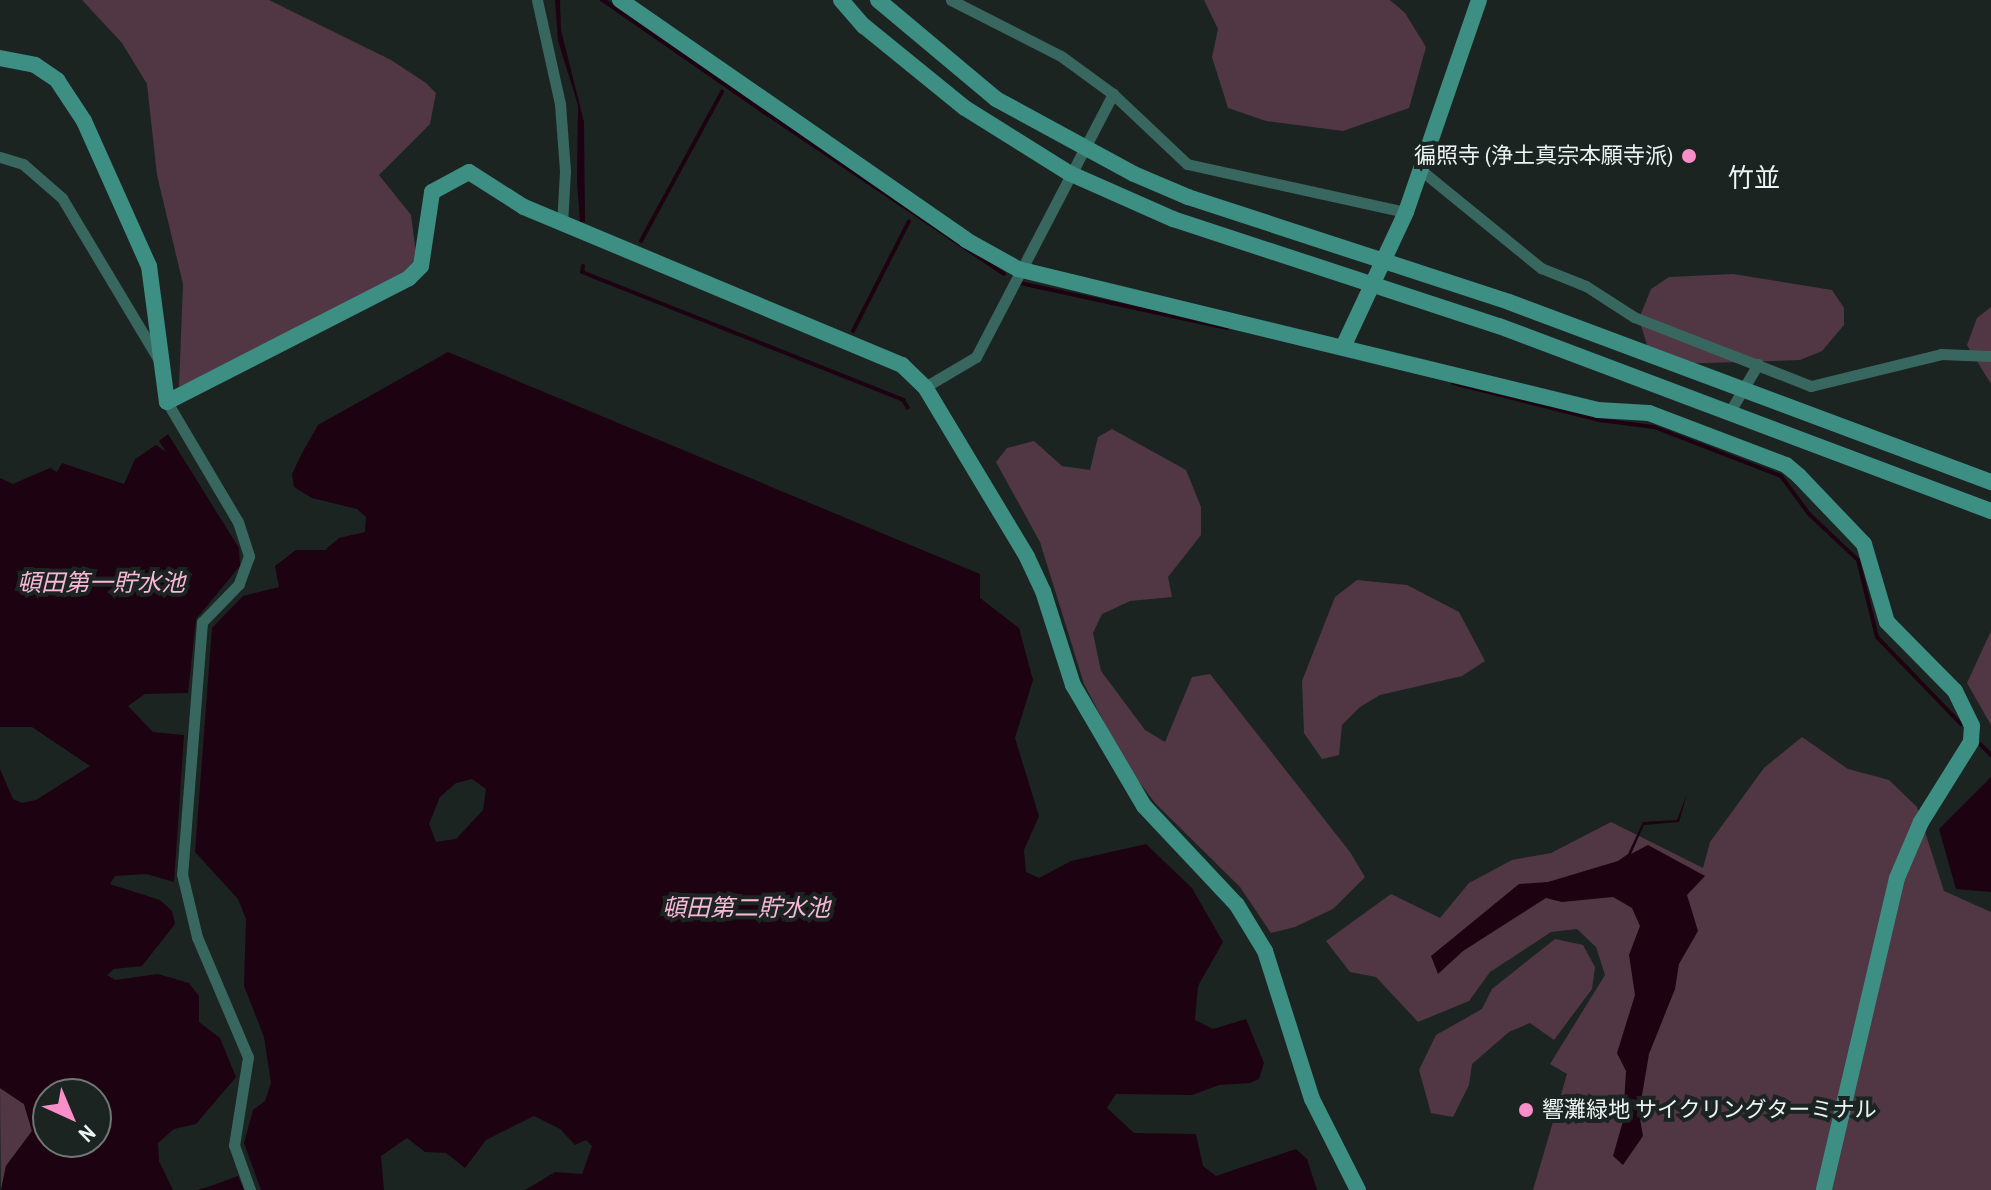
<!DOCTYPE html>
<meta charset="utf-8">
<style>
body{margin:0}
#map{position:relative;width:1991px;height:1190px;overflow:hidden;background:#1c2422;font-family:"Archivo Narrow","Noto Sans JP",sans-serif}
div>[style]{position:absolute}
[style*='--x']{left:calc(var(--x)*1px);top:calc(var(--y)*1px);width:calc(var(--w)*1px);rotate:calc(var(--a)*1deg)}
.green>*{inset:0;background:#513644}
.water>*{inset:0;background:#1d0211}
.stream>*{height:4px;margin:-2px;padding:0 2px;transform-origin:2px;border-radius:2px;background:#1d0211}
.street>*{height:11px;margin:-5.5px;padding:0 5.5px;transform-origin:5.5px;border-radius:5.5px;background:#386760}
.secondary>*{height:16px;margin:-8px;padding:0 8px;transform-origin:8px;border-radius:8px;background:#3d8e83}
.dots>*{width:22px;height:22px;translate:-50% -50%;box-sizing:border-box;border:4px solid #1c2422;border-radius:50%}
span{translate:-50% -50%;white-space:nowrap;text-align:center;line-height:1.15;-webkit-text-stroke:8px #1c2422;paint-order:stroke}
.poi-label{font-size:22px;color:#edf3f2}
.right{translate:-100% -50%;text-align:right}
.left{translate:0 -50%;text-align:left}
.water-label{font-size:24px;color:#fab7d9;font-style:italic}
.quarter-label{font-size:26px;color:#edf3f2}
.north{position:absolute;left:32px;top:1078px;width:80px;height:80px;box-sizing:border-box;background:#1c2422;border:2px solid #707775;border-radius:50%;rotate:136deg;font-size:22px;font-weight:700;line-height:32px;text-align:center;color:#edf3f2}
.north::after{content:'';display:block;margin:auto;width:28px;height:36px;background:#f98fc9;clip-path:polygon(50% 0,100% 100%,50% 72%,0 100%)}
</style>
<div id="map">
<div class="green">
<div style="clip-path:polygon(82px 0,269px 0,391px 60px,426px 83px,436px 93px,430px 124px,379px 175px,411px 215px,417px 261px,410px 272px,179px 387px,183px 284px,157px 175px,147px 84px,122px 43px)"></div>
<div style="clip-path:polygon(1204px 0,1390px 0,1405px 13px,1426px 47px,1409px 108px,1343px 131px,1266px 121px,1228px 108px,1212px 57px,1218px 29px)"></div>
<div style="clip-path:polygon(1733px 274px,1832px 290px,1844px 308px,1844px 325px,1822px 351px,1800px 360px,1675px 364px,1648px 348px,1639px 319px,1651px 289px,1669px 277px)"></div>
<div style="clip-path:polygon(1991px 307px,1991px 384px,1967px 345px,1977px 318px)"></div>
<div style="clip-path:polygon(1112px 429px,1186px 470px,1201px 507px,1201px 535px,1168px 577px,1172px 597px,1130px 601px,1102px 614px,1093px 633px,1101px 671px,1145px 730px,1165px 742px,1192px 677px,1210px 674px,1350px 852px,1365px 877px,1333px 909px,1295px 927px,1271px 933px,1240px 887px,1155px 803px,1127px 766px,1084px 684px,1040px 542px,996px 462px,1007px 448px,1034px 441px,1062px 466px,1090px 470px,1098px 437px)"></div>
<div style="clip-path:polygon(1357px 580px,1407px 585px,1459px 612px,1485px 661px,1462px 676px,1380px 695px,1360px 707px,1342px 725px,1339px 755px,1322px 759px,1304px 733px,1302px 681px,1335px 597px)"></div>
<div style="clip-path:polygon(1991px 631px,1991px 725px,1967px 683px)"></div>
<div style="clip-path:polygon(1802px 737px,1848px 769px,1889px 780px,1917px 807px,1944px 891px,1991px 912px,1991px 1190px,1533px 1190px,1567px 1074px,1550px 1064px,1605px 975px,1596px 947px,1577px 929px,1551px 932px,1490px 972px,1469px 1001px,1418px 1022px,1376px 977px,1350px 972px,1326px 941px,1391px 894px,1440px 918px,1469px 883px,1512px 860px,1551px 853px,1611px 822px,1703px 868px,1710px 842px,1764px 768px)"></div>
<div style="clip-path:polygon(1555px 939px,1583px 945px,1595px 967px,1592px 989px,1554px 1040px,1530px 1023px,1509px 1032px,1472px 1064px,1469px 1085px,1453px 1117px,1431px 1113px,1419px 1070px,1436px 1035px,1482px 1009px,1492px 989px)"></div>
<div style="clip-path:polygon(0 1088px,24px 1104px,32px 1131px,6px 1166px,1px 1190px)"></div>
</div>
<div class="water">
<div style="clip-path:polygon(555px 0,560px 0,561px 30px,584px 122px,585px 222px,580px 222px,577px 181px,578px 105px,558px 41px)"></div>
<div style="clip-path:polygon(599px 0,607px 0,706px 68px,764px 109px,762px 113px)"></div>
<div style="clip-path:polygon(evenodd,448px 352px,980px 574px,980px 598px,1019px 628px,1033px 680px,1015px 738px,1039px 816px,1024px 850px,1026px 872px,1039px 878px,1071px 861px,1146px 844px,1192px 888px,1223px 942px,1198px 986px,1195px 1020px,1213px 1029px,1246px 1019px,1264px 1063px,1259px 1079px,1250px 1083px,1219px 1085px,1192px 1095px,1116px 1094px,1107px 1108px,1134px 1133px,1196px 1134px,1203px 1166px,1216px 1176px,1296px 1149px,1307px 1159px,1317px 1190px,525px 1190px,555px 1172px,582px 1174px,592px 1146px,586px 1140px,575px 1145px,560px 1129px,534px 1116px,486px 1140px,465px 1168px,446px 1153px,425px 1152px,407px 1138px,381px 1156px,384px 1190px,261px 1190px,244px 1143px,253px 1110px,265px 1101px,271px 1083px,264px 1037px,244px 986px,246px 919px,238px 899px,195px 852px,212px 628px,243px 596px,279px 587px,275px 566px,296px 550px,325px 550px,339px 538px,365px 532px,366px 517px,357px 509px,312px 498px,294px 487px,292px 474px,302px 453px,318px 425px,448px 352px,472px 779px,486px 789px,483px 810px,456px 839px,436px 842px,429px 824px,440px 797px,456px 783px,472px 779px)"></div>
<div style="clip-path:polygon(evenodd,168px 434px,239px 548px,240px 566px,196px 619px,188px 693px,145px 694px,128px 706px,153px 732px,184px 735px,174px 882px,146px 874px,115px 876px,110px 884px,160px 900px,172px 911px,175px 924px,142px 966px,114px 969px,107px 975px,115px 980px,158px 974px,189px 983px,199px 996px,199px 1022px,220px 1038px,236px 1077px,196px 1124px,174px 1129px,158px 1143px,159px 1161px,173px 1190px,1px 1190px,6px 1166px,32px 1131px,24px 1104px,0 1088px,0 769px,13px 799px,22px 803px,36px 800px,90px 766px,32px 727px,0 727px,0 478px,13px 484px,50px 468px,57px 472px,62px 463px,124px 484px,135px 459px,156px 445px,166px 452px,159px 441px,168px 434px,48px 1094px,96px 1094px,96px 1142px,48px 1142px,48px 1094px)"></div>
<div style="clip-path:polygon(1991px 777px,1991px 892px,1956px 889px,1939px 829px)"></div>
<div style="clip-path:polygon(1687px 794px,1679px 822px,1644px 825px,1631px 854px,1648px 845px,1705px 876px,1687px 895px,1698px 931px,1679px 964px,1675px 989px,1649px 1054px,1639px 1113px,1643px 1136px,1623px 1165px,1613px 1156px,1623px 1121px,1626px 1071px,1617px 1053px,1635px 995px,1629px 955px,1640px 926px,1632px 908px,1613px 897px,1562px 902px,1546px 898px,1463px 951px,1438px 974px,1431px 956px,1519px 884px,1548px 882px,1618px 861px,1628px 854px,1643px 822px,1677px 820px)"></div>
<div style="clip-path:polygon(238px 1176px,244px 1190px,197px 1190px,208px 1187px)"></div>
</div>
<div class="stream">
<div style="--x:761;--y:110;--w:293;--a:34"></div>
<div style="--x:641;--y:241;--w:170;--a:-61.5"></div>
<div style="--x:583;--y:266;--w:6;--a:99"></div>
<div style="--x:582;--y:272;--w:346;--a:21.7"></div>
<div style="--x:903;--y:400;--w:9;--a:58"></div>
<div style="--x:1020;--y:283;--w:212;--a:12.3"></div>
<div style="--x:853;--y:331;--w:123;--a:-63"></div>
<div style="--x:1453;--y:383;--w:151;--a:14.2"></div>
<div style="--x:1599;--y:420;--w:55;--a:7.3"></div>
<div style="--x:1654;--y:427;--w:136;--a:21.1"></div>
<div style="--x:1781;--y:476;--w:47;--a:53.6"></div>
<div style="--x:1809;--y:514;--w:67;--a:43.2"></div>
<div style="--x:1858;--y:560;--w:79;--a:76.1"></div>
<div style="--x:1877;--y:637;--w:121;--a:46"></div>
<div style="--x:1980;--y:744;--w:16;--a:45"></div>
</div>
<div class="street">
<div style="--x:537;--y:0;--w:107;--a:77.5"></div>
<div style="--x:560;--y:104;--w:67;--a:85.7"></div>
<div style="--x:565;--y:171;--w:53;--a:93.2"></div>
<div style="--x:951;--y:0;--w:123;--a:27"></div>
<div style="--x:1061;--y:56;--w:64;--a:36.2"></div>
<div style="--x:1113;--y:94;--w:102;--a:43.4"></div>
<div style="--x:1187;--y:164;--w:224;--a:12.4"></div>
<div style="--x:0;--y:157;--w:24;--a:17"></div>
<div style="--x:23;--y:164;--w:52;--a:41.1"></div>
<div style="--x:62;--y:198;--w:191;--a:59.1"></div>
<div style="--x:1422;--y:171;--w:154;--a:39.2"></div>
<div style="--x:1541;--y:268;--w:48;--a:21.8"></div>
<div style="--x:1586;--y:286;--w:57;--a:32.9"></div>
<div style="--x:1634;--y:317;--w:190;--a:21.3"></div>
<div style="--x:1811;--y:386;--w:134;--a:-13.8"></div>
<div style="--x:1941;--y:354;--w:50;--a:2.3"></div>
<div style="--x:925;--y:387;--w:59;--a:-30.5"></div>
<div style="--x:976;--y:357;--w:297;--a:-62.5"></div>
<div style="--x:167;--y:402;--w:139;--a:59.4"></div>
<div style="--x:238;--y:522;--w:36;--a:72"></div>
<div style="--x:249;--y:556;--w:30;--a:110"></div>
<div style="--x:239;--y:584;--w:53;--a:134.2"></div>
<div style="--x:202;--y:622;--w:253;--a:94.5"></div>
<div style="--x:182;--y:874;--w:65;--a:76.6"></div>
<div style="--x:197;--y:937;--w:130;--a:67"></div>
<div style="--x:248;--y:1057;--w:89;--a:99"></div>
<div style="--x:234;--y:1145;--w:48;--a:70.4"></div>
<div style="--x:1729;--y:413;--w:57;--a:-59.4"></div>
</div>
<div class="secondary">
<div style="--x:620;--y:0;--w:421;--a:34.7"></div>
<div style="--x:966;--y:240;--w:60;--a:29.1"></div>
<div style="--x:1018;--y:269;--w:597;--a:13.66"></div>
<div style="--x:1598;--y:410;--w:51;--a:3.4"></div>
<div style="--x:1649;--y:413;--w:147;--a:20.8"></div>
<div style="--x:1786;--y:465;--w:17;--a:40"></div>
<div style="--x:1799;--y:476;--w:94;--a:46.3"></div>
<div style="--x:1864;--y:544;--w:81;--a:73.6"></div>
<div style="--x:1887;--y:622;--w:97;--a:45.4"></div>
<div style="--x:1955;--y:691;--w:39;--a:64"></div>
<div style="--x:1972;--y:726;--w:16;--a:94"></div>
<div style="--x:1971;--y:742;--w:94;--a:122"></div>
<div style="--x:1921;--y:822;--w:61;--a:113.2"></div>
<div style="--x:1897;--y:878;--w:320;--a:103.2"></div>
<div style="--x:841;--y:0;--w:35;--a:49"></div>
<div style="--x:864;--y:26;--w:130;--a:39.1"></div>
<div style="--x:965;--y:108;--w:123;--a:32"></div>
<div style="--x:1069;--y:173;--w:114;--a:23.9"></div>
<div style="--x:1173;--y:219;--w:343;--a:18.2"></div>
<div style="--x:1499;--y:326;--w:526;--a:20.61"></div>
<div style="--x:878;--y:0;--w:154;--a:40"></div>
<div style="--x:996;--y:99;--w:157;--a:28.5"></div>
<div style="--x:1134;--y:174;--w:59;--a:23.1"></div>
<div style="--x:1188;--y:197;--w:338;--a:18.1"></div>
<div style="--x:1509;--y:302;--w:515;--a:20.48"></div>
<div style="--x:0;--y:58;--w:36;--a:11"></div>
<div style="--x:35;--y:65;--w:27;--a:34"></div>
<div style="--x:57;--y:80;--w:49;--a:56.6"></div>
<div style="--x:84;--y:121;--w:159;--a:65.9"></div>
<div style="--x:149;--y:266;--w:137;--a:82.5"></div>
<div style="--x:167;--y:402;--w:272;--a:-27.1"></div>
<div style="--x:409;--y:278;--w:17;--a:-45"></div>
<div style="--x:421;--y:266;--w:75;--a:-81.5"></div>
<div style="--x:432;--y:192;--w:42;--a:-28.4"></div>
<div style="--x:469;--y:172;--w:65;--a:32.5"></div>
<div style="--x:524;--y:207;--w:410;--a:22.7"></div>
<div style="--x:902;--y:365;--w:32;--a:44"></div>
<div style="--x:925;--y:387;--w:198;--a:59"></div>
<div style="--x:1027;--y:557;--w:38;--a:65"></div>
<div style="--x:1043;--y:591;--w:99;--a:72.3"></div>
<div style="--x:1073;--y:685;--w:140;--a:59.6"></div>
<div style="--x:1144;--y:806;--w:136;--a:46.8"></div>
<div style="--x:1237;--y:905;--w:54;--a:58.7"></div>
<div style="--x:1265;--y:951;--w:155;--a:72.4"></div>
<div style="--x:1312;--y:1099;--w:102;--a:63.2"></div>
<div style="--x:1344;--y:345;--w:147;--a:-65"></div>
<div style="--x:1406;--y:212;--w:224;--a:-71"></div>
</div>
<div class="dots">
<div style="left:1689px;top:156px;background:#f98fc9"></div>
<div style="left:1526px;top:1110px;background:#f98fc9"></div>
</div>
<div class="poi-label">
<span class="right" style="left:1673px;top:156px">徧照寺 (浄土真宗本願寺派)</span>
<span class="left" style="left:1542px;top:1110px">響灘緑地 サイクリングターミナル</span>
</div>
<div class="water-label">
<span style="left:101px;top:583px">頓田第一貯水池</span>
<span style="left:746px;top:908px">頓田第二貯水池</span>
</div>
<div class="quarter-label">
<span style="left:1754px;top:178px">竹並</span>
</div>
<div class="north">N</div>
</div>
